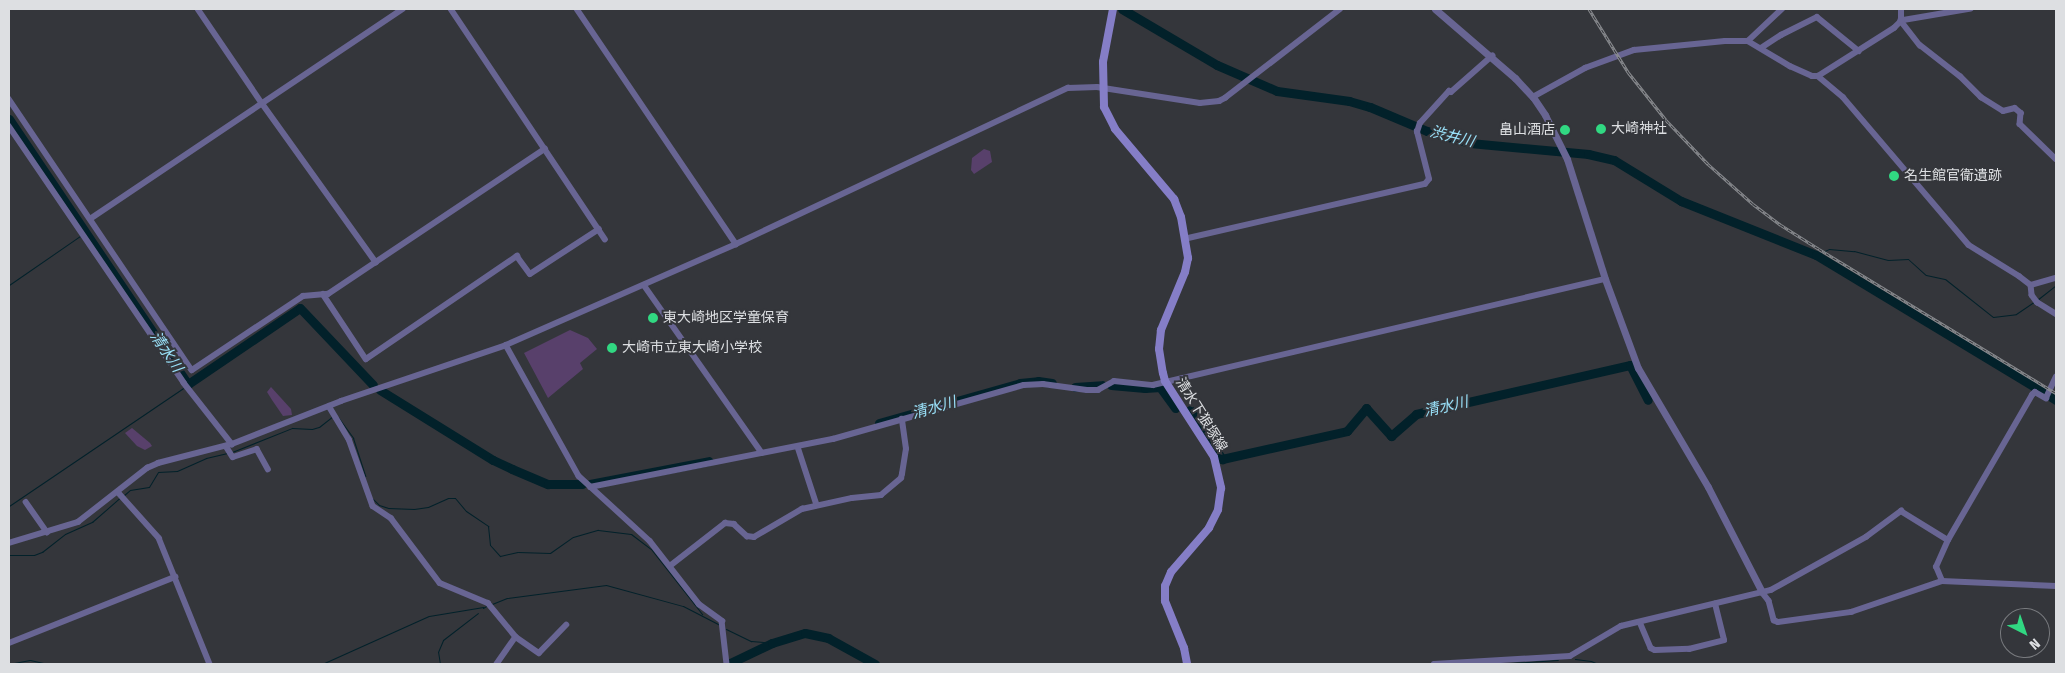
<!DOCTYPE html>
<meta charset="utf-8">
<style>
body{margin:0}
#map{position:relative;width:2065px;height:673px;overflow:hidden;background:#34363b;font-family:"Fira Sans Condensed","Noto Sans JP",sans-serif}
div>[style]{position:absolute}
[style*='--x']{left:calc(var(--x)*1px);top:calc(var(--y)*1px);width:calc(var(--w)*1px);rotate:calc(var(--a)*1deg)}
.green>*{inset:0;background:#58406b}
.stream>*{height:1px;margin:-0.5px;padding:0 0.5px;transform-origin:0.5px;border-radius:0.5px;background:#02212a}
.river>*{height:9px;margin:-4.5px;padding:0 4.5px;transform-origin:4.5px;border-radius:4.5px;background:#02212a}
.minor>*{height:5.5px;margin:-2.75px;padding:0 2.75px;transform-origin:2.75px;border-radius:2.75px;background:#686593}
.tertiary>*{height:7px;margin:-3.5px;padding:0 3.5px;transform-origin:3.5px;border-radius:3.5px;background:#686593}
.secondary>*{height:8px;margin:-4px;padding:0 4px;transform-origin:4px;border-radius:4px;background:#857ec7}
.rail>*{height:3px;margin-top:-1.5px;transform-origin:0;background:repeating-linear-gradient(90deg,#34363b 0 4px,#8b8d91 0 8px);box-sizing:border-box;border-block:1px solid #8b8d91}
.dots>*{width:14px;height:14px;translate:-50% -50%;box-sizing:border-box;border:2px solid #34363b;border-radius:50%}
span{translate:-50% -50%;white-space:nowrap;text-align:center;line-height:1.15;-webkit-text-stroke:4px #34363b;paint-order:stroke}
.poi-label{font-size:14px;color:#dddfe2}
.left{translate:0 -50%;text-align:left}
.right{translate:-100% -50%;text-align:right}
.street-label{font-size:14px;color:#dddfe2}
.water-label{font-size:15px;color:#99e0f8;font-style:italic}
.frame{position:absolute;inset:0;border:10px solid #dddfe2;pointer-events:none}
.north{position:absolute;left:2000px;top:608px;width:50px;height:50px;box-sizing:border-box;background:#34363b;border:1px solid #787a7e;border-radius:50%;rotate:139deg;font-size:14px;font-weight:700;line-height:20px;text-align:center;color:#dddfe2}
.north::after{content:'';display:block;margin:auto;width:18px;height:22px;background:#31d882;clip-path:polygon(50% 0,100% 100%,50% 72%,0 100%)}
</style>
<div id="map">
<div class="green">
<div style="clip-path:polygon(984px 149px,990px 151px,992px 162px,974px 174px,971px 170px,972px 158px)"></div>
<div style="clip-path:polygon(570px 330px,588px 338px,597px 349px,580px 363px,583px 369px,548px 398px,524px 353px)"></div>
<div style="clip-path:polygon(271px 387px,291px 409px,292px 415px,283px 416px,272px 400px,267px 392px)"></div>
<div style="clip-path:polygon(132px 428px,150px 443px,152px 446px,145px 450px,137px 446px,125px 433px)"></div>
</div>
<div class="stream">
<div style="--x:1816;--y:255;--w:14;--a:-25"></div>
<div style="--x:1829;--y:249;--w:25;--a:5"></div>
<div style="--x:1854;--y:251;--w:35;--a:15"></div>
<div style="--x:1888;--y:260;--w:20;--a:-3"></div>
<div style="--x:1908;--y:259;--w:24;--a:42"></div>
<div style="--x:1926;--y:275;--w:19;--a:12"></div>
<div style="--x:1945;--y:279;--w:61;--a:38.4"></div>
<div style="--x:1993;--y:317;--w:23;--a:-7"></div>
<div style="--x:2016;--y:314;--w:22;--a:-34"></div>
<div style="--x:9;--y:285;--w:86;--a:-34.6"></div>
<div style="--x:2037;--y:300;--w:24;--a:-38"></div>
<div style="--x:338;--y:417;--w:26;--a:54"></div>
<div style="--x:353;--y:438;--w:40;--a:72"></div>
<div style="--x:232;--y:452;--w:65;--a:-21.8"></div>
<div style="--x:292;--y:428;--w:20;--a:3"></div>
<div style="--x:312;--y:429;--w:7;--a:-16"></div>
<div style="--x:319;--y:427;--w:16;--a:-38"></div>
<div style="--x:123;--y:496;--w:9;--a:-41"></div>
<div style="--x:130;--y:490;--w:19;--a:-9"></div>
<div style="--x:149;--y:487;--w:17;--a:-59"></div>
<div style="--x:158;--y:472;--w:19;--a:-3"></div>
<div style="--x:177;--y:471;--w:32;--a:-24"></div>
<div style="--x:206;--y:458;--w:23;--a:-13"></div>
<div style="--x:373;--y:499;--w:8;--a:45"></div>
<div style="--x:379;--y:505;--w:9;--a:18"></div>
<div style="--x:388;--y:508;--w:26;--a:2"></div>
<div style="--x:414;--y:509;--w:14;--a:-8"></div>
<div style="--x:428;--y:507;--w:22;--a:-24"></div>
<div style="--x:448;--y:498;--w:7;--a:0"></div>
<div style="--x:455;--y:498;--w:17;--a:50"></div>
<div style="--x:466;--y:511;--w:27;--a:34"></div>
<div style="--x:488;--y:526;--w:19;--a:84"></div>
<div style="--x:490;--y:545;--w:15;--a:48"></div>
<div style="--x:500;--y:556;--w:18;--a:-13"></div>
<div style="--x:518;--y:552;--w:32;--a:2"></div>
<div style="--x:550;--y:553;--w:28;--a:-35"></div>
<div style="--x:573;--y:537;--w:26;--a:-16"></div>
<div style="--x:598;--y:530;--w:33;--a:7"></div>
<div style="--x:631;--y:534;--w:25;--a:37"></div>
<div style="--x:651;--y:549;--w:83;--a:51.9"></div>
<div style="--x:9;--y:506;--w:210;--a:-34.1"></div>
<div style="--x:9;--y:555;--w:25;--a:0"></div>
<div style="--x:34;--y:555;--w:9;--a:-21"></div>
<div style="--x:42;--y:552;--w:29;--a:-38"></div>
<div style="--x:65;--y:534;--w:30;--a:-24"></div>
<div style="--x:92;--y:522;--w:37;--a:-41"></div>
<div style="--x:492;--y:604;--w:16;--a:-22"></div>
<div style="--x:507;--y:598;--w:100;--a:-7.5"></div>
<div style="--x:606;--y:585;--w:80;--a:15.3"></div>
<div style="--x:683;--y:606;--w:42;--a:27.2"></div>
<div style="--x:483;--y:608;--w:6;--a:-31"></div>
<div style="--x:726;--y:629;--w:28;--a:26"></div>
<div style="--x:751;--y:641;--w:21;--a:5"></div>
<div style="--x:1575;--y:659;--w:16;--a:7"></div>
<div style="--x:1591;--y:661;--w:8;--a:23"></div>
<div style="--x:9;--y:664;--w:21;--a:-11"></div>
<div style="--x:30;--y:660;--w:17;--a:13"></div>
<div style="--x:322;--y:664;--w:117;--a:-24.2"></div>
<div style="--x:429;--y:616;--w:55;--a:-9.5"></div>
<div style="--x:440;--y:664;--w:12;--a:-99"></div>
<div style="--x:438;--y:652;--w:13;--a:-67"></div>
<div style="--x:443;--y:640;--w:44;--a:-37.6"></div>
<div style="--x:1493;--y:664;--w:65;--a:-3.5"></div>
</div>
<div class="river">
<div style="--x:1122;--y:9;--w:110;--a:30.5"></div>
<div style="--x:1217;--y:65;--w:65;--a:23.4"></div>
<div style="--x:1277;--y:91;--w:73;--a:7.9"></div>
<div style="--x:1349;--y:101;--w:22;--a:16"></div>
<div style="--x:1370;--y:107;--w:62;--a:22.8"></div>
<div style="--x:1427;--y:131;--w:45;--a:15.6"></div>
<div style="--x:1470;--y:143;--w:119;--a:5.3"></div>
<div style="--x:1588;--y:154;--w:27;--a:13"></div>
<div style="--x:1614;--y:160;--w:79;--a:31.5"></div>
<div style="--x:1681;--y:201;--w:145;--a:21.8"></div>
<div style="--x:1816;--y:255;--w:267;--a:31.1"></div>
<div style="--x:9;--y:119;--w:320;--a:56"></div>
<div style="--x:188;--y:384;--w:135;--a:-34.2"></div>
<div style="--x:300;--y:308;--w:106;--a:46.5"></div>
<div style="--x:1111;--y:385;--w:34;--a:5"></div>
<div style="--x:1145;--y:388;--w:15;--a:-4"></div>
<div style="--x:1160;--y:387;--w:26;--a:54"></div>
<div style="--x:1075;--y:387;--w:27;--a:-4"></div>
<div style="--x:380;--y:390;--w:133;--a:31.8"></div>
<div style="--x:493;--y:460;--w:21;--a:25"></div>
<div style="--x:512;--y:469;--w:39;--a:23"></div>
<div style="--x:548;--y:484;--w:34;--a:0"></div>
<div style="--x:2051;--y:397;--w:6;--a:31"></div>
<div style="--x:1190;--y:410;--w:59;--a:56.9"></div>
<div style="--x:1222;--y:459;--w:128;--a:-12.6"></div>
<div style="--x:1347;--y:431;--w:30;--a:-50"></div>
<div style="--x:1366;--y:408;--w:38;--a:48"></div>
<div style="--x:1391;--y:436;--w:33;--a:-41"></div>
<div style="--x:1416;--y:414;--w:220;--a:-12.9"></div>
<div style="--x:1630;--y:365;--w:39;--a:63"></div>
<div style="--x:879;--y:423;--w:147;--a:-15.8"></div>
<div style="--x:1020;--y:383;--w:18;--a:-6"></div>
<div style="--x:1038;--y:381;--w:14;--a:8"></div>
<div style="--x:590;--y:484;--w:121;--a:-10.9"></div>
<div style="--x:728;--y:664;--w:49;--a:-25.5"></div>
<div style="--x:772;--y:643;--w:34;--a:-17"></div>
<div style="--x:805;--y:633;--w:24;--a:12"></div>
<div style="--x:828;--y:638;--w:54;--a:29"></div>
</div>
<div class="minor">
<div style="--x:198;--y:9;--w:114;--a:55.8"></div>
<div style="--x:262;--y:103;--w:196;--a:54.4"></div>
<div style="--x:451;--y:9;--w:277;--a:56.2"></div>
<div style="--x:577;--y:9;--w:284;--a:55.9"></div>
<div style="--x:1971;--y:9;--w:71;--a:170.3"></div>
<div style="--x:1901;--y:21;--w:31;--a:52"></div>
<div style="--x:1920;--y:45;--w:51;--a:37.8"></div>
<div style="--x:1960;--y:76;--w:30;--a:45"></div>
<div style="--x:1981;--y:97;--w:26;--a:32"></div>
<div style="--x:2003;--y:111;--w:12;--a:-14"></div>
<div style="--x:2015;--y:108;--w:8;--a:40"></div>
<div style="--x:2021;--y:113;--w:11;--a:95"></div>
<div style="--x:2020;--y:124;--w:50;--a:44.2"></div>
<div style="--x:1748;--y:41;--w:47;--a:-43.3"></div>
<div style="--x:1761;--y:48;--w:24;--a:-33"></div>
<div style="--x:1781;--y:35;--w:40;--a:-26.6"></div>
<div style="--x:1817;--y:17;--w:54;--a:39"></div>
<div style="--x:1818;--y:76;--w:33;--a:40"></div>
<div style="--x:1843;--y:97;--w:194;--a:49.6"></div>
<div style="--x:1969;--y:245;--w:59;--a:31.8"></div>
<div style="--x:2019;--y:276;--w:15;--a:37"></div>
<div style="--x:2031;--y:285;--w:10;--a:84"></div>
<div style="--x:2032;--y:295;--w:9;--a:54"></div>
<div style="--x:2037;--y:302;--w:22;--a:32"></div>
<div style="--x:1533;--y:97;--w:60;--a:-29.1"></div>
<div style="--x:1585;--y:68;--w:52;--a:-20.2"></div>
<div style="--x:1634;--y:50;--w:91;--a:-5.6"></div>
<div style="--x:1725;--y:41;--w:23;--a:0"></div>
<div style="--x:1748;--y:41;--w:49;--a:30.8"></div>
<div style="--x:1790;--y:66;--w:24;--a:24"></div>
<div style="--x:1812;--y:76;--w:6;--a:0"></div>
<div style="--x:1818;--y:76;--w:90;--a:-32.3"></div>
<div style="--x:1894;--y:28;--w:10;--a:-45"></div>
<div style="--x:1901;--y:21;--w:12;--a:-90"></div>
<div style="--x:9;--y:99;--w:327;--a:56"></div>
<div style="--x:192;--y:370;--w:133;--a:-33.7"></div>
<div style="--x:303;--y:296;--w:25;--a:-5"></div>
<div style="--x:328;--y:294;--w:261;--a:-33.8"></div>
<div style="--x:9;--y:126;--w:311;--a:55.7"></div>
<div style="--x:184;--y:383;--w:78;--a:51.8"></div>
<div style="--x:90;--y:219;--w:377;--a:-33.9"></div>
<div style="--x:1184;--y:239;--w:247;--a:-12.9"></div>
<div style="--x:1425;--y:184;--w:6;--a:-51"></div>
<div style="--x:1429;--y:179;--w:49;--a:-104.3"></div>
<div style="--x:1417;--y:132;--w:9;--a:-72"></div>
<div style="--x:1420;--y:123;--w:43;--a:-47.8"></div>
<div style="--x:1449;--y:91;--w:2;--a:27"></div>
<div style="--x:1451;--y:92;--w:55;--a:-41.3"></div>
<div style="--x:644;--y:285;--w:205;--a:54.9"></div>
<div style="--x:2031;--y:285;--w:26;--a:-16"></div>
<div style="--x:323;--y:294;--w:78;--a:56.5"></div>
<div style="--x:366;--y:359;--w:183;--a:-34.3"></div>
<div style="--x:517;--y:256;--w:22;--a:54"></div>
<div style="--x:530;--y:274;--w:82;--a:-33.1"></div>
<div style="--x:506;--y:345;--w:150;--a:60.9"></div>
<div style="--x:579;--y:476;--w:96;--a:42.5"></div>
<div style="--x:650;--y:541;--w:80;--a:52.1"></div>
<div style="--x:699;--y:604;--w:29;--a:36"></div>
<div style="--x:722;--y:621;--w:43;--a:83.4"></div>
<div style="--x:329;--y:406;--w:39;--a:59"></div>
<div style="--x:349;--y:439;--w:71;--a:70.3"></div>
<div style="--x:373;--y:506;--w:22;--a:34"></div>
<div style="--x:391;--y:518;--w:81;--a:53"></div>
<div style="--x:440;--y:583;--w:52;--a:22.6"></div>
<div style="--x:488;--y:603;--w:44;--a:50.5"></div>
<div style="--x:516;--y:637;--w:33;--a:125"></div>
<div style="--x:226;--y:446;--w:13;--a:58"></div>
<div style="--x:233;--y:457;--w:25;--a:-18"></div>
<div style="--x:257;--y:449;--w:23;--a:61"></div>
<div style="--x:798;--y:447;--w:61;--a:71.9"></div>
<div style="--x:590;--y:487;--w:248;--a:-11.2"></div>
<div style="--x:833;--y:439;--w:198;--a:-15.8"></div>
<div style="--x:1024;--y:385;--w:19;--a:-3"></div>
<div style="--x:1043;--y:384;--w:44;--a:7.8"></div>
<div style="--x:1087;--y:390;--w:11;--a:0"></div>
<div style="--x:1098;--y:390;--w:18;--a:-29"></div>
<div style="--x:1114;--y:381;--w:39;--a:6"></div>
<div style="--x:1153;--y:385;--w:464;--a:-13.2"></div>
<div style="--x:118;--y:492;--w:62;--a:48.3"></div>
<div style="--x:159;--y:538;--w:136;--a:68"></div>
<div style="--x:26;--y:502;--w:37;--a:55"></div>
<div style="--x:9;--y:543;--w:72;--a:-16.9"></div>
<div style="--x:78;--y:522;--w:88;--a:-38"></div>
<div style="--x:147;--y:468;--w:12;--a:-24"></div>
<div style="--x:158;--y:463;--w:76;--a:-14.4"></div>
<div style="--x:232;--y:444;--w:117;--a:-21.5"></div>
<div style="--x:341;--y:401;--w:174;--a:-18.7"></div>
<div style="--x:506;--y:345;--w:251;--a:-23.7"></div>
<div style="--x:736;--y:244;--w:367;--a:-25.2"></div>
<div style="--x:1068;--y:88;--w:29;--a:-2"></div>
<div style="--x:1097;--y:87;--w:104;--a:8.8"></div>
<div style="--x:1200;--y:103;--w:19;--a:-6"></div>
<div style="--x:1219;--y:101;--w:7;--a:-27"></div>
<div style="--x:1225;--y:98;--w:145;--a:-37.7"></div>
<div style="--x:670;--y:566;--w:70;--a:-38"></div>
<div style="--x:725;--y:523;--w:9;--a:6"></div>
<div style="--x:734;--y:524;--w:18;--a:43"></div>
<div style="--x:747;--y:536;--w:7;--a:8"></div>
<div style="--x:754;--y:537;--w:56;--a:-30.3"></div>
<div style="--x:802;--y:509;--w:51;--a:-12.4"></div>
<div style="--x:852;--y:498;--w:29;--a:-6"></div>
<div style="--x:881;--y:495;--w:26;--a:-40"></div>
<div style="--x:901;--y:478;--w:4;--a:-76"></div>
<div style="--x:902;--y:474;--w:25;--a:-81"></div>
<div style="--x:906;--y:449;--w:30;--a:-98"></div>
<div style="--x:1942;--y:581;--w:15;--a:-113"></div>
<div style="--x:1936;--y:567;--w:30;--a:-66"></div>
<div style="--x:1948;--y:540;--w:168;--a:-59.9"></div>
<div style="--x:2032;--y:395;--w:4;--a:-45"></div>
<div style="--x:2035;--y:392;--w:13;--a:29"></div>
<div style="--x:2046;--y:398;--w:23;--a:-65"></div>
<div style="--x:1762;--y:592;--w:11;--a:52"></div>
<div style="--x:1769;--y:601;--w:20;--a:75"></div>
<div style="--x:1774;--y:620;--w:4;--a:27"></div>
<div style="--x:1778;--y:622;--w:74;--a:-7.8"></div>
<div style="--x:1851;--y:612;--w:96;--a:-18.8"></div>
<div style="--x:1942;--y:581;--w:114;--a:2.5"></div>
<div style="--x:1640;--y:622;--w:28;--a:67"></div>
<div style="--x:1651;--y:648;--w:4;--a:27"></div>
<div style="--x:1655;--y:650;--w:34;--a:-2"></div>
<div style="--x:1689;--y:649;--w:36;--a:-14"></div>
<div style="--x:1724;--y:640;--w:37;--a:-104"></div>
<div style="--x:516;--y:637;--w:28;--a:35"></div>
<div style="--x:539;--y:653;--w:39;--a:-46"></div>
<div style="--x:9;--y:643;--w:179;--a:-21.7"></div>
<div style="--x:1434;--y:664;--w:136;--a:-3.4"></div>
<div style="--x:1570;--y:656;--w:59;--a:-30.5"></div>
<div style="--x:1621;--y:626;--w:154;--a:-13.5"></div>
<div style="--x:1771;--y:590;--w:109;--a:-29.2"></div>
<div style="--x:1866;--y:537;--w:44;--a:-36.6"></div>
<div style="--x:1901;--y:511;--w:55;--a:31.7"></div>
</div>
<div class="tertiary">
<div style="--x:1435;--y:9;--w:106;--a:40.8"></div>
<div style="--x:1515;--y:78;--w:26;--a:47"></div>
<div style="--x:1533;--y:97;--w:22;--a:56"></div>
<div style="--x:1545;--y:115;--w:49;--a:63.4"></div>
<div style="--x:1567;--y:159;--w:126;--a:72.4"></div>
<div style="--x:1605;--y:279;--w:95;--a:69.7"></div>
<div style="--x:1638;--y:368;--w:138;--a:59.5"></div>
<div style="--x:1708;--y:487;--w:118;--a:62.8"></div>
</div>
<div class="secondary">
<div style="--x:1113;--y:9;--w:54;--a:100.7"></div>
<div style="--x:1103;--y:62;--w:45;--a:88.7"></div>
<div style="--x:1104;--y:107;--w:25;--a:63"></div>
<div style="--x:1115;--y:129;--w:92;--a:49.9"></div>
<div style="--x:1174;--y:199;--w:19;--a:69"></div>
<div style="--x:1181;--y:217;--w:42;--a:80.3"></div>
<div style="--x:1188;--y:258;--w:14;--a:102"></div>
<div style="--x:1185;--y:272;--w:63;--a:112.5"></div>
<div style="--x:1161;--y:330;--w:19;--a:96"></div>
<div style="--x:1159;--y:349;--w:24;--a:81"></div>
<div style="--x:1163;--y:373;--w:8;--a:76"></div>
<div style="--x:1165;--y:381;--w:90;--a:57.2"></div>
<div style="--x:1214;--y:457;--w:32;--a:77"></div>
<div style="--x:1221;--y:488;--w:22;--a:98"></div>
<div style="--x:1218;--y:510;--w:20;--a:117"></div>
<div style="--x:1209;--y:528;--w:58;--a:130.8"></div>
<div style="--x:1171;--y:572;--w:15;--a:113"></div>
<div style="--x:1165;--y:586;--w:15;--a:90"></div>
<div style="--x:1165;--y:601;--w:51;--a:68"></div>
<div style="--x:1184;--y:648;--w:16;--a:79"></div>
</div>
<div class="rail">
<div style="--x:1589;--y:9;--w:74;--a:58.2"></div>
<div style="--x:1628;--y:72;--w:61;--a:51.6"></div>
<div style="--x:1666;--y:120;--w:61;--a:46.3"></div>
<div style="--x:1708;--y:164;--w:60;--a:41.6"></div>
<div style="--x:1753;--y:204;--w:35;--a:37"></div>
<div style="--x:1781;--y:225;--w:45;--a:32.3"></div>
<div style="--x:1819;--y:249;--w:277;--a:31.3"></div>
</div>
<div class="dots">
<div style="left:1601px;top:129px;background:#31d882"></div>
<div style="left:1565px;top:130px;background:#31d882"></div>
<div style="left:1894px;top:176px;background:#31d882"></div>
<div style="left:653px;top:318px;background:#31d882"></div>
<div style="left:612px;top:348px;background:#31d882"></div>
</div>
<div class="poi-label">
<span class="left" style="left:1611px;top:129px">大崎神社</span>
<span class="right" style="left:1555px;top:130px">畠山酒店</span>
<span class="left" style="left:1904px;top:176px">名生館官衛遺跡</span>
<span class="left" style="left:663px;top:318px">東大崎地区学童保育</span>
<span class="left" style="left:622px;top:348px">大崎市立東大崎小学校</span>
</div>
<div class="street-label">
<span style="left:1201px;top:415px;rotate:58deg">清水下狼塚線</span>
</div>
<div class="water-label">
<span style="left:1452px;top:137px;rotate:14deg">渋井川</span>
<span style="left:166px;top:352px;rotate:56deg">清水川</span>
<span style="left:1446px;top:407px;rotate:-13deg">清水川</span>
<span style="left:934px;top:408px;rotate:-16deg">清水川</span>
</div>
<div class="frame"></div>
<div class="north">N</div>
</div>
